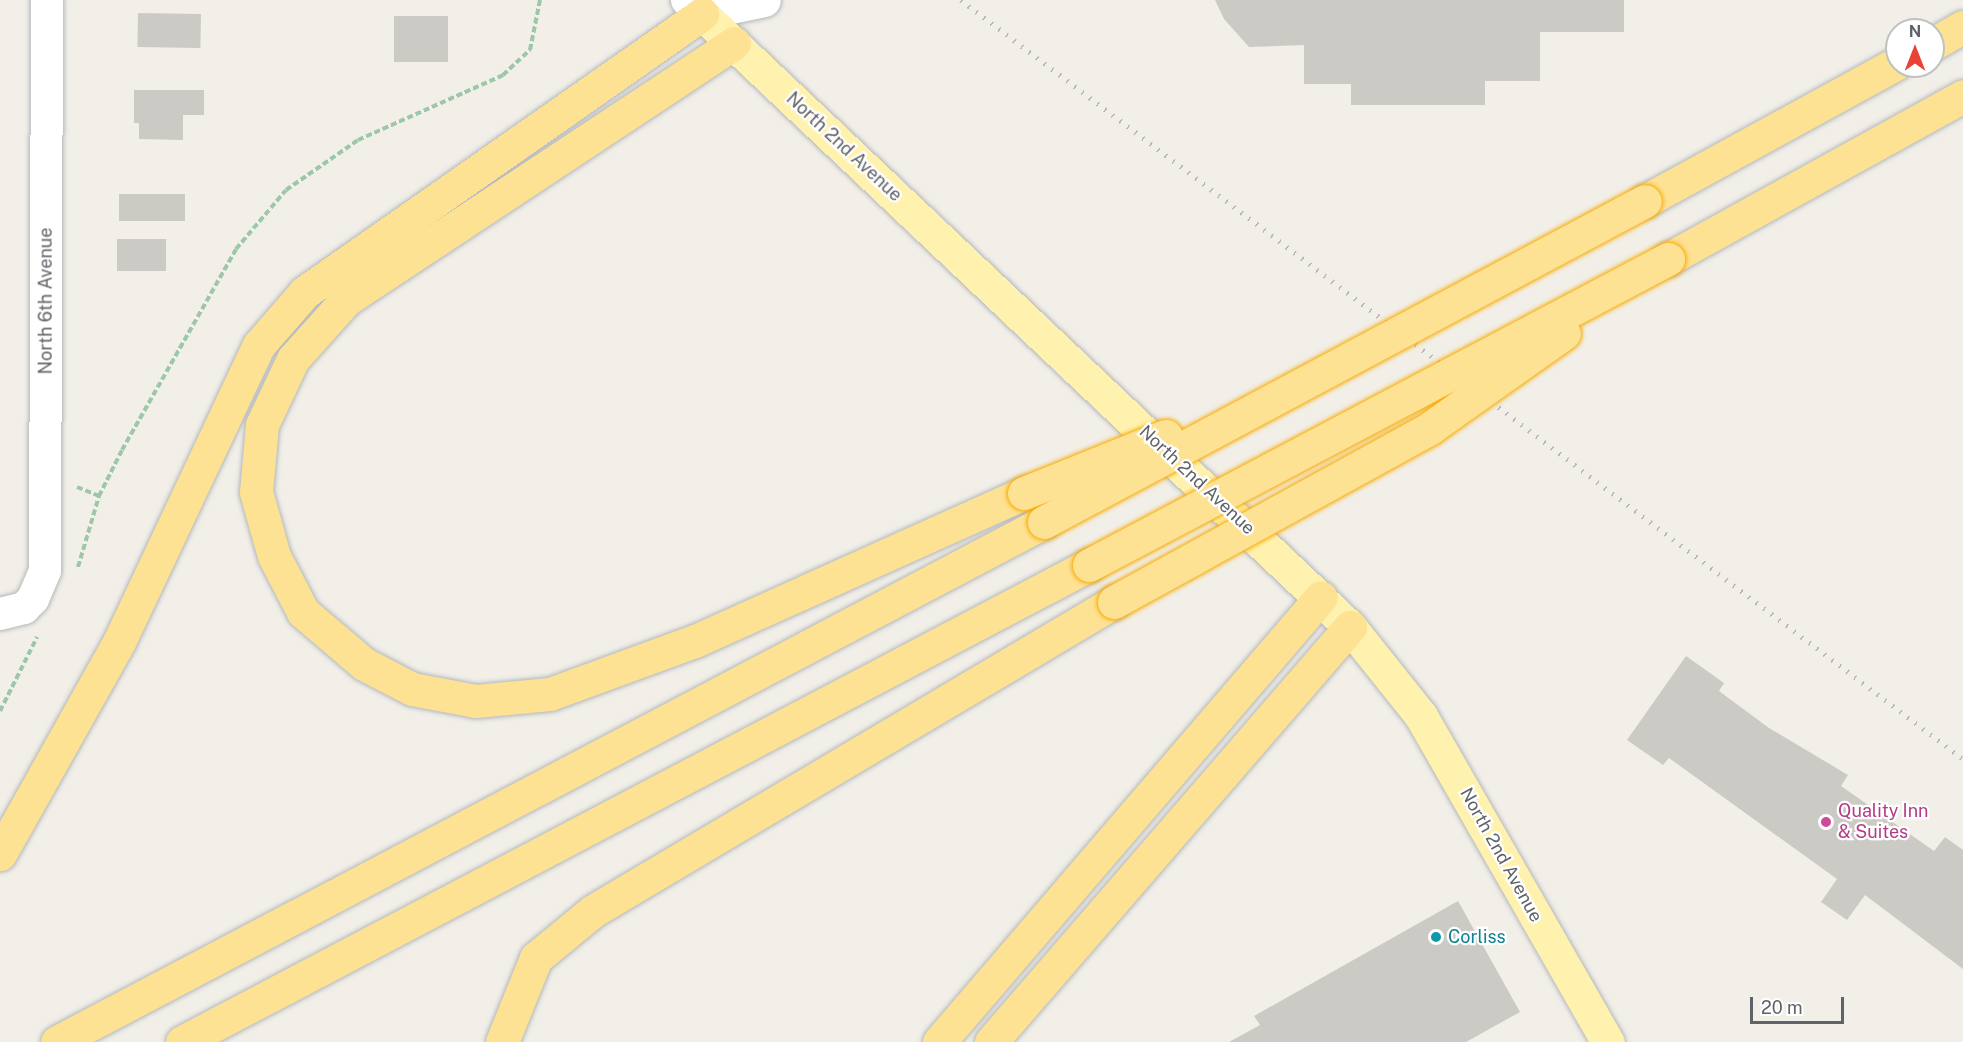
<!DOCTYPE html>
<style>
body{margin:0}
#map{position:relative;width:1963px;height:1042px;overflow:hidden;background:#f1efe8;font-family:"Public Sans",sans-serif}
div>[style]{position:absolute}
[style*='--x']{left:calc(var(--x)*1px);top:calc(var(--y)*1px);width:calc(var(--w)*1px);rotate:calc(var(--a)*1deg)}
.building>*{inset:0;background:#cccac5;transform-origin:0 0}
.path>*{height:4px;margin-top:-2px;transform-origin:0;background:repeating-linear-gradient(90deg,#9cc7a9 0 6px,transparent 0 9px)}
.roads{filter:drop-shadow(0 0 2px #b5b8bc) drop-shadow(0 0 2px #b5b8bc)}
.minor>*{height:32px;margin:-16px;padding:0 16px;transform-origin:16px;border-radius:16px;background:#fff}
.major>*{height:33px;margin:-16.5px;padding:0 16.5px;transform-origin:16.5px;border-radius:16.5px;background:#fff2af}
.highway>*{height:33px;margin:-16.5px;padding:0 16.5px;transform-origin:16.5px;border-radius:16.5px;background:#fde293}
.rail>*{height:4.5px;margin-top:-2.25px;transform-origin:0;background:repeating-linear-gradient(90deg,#b6b7b8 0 1.5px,transparent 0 9.5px)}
.bridges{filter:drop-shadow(0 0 2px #f9ab00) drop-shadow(0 0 2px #f9ab00)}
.highway-bridge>*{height:33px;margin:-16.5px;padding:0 16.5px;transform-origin:16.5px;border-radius:16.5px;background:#fde293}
.dots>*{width:16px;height:16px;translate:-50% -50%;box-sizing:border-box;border:3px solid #fff;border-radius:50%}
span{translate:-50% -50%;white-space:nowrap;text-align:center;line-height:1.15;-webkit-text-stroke:4.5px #fff;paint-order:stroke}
.street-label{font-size:18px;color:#5f6368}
.hotel-label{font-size:18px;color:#b23c85}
.left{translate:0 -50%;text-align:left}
.culture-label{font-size:18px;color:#0d838f}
.north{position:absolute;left:1885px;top:18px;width:60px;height:60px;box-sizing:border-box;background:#fff;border:2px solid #bfc1c3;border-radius:50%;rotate:0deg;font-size:16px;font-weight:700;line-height:24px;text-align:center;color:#5f6368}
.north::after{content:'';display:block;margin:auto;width:21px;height:27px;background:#ea4335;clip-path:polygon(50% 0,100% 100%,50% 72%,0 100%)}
.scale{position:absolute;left:1750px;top:997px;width:94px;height:27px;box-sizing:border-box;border:3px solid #5f6368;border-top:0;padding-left:8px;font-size:18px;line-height:21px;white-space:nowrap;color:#5f6368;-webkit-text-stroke:4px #fff;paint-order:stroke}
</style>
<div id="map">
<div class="building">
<div style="clip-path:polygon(1215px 0,1624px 0,1624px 32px,1540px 32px,1540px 81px,1485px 81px,1485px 105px,1351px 105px,1351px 84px,1304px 84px,1304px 45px,1249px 47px,1224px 19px)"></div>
<div style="left:138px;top:13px;width:63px;height:34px;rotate:1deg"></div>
<div style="left:394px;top:16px;width:54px;height:46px"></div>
<div style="clip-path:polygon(134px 90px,204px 90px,204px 115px,183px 115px,183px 140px,139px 139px,139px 123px,134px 123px)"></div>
<div style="left:119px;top:194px;width:66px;height:27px"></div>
<div style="left:117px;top:239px;width:49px;height:32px"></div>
<div style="clip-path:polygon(1686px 656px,1724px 683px,1719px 691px,1769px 728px,1848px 775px,1841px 786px,1934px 851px,1945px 837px,1963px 850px,1963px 969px,1865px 895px,1847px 920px,1821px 902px,1837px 879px,1669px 758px,1663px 765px,1627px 740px)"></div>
<div style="clip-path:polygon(1458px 901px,1520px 1012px,1466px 1042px,1229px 1042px,1260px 1025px,1254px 1016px)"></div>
</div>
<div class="path">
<div style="--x:77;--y:487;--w:24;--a:22"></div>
<div style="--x:78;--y:567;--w:74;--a:-73.5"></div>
<div style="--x:99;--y:496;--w:51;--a:-63.4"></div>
<div style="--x:122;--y:450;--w:231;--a:-60.4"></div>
<div style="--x:236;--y:249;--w:77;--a:-49.7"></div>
<div style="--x:286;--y:190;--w:88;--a:-34.8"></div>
<div style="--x:358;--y:140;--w:159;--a:-24.1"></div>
<div style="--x:503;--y:75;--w:37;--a:-43"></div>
<div style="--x:530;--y:50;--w:51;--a:-78.7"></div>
<div style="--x:0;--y:711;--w:83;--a:-63.4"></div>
</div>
<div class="roads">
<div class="minor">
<div style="--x:687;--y:0;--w:21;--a:43"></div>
<div style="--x:702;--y:14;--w:64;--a:-11.7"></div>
<div style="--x:0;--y:614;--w:25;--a:-14"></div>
<div style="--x:24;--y:608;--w:13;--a:-45"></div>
<div style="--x:33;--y:599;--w:30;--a:-67"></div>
<div style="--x:45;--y:571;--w:571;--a:-89.8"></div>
</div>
<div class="major">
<div style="--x:702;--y:14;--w:892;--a:43.41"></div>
<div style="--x:1350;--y:627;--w:114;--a:51.4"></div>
<div style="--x:1421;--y:716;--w:376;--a:60.2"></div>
</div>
<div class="highway">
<div style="--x:734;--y:43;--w:465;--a:146.5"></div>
<div style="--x:346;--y:300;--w:79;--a:131.9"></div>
<div style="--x:293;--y:359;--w:73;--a:115.2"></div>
<div style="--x:262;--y:425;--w:67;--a:95.1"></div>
<div style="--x:256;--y:492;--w:66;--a:74.3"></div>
<div style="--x:274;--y:556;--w:63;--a:62.6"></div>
<div style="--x:303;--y:612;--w:80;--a:40.4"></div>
<div style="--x:364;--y:664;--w:54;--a:27.5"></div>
<div style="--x:412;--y:689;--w:65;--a:10.6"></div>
<div style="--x:476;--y:701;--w:74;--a:-5.4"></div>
<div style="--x:550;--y:694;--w:154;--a:-20.1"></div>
<div style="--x:695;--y:641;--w:361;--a:-24.2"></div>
<div style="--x:1933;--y:44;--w:34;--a:-30"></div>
<div style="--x:1645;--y:201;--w:287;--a:-28.7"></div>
<div style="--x:1668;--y:259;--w:337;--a:-28.9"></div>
<div style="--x:0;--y:854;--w:243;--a:-60.7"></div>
<div style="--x:119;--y:642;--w:328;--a:-64.8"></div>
<div style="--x:259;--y:345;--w:70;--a:-49"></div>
<div style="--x:305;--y:292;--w:485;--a:-35"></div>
<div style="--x:57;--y:1042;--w:1116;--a:-27.78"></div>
<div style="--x:182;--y:1042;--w:1025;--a:-27.74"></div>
<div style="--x:502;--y:1042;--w:91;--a:-68"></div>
<div style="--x:536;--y:958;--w:74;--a:-39.5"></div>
<div style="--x:593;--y:911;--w:606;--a:-30.67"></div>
<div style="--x:939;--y:1042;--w:586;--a:-49.36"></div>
<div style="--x:991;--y:1042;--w:549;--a:-49.14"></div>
</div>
</div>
<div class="rail">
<div style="--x:961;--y:0;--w:1257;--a:37.14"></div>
</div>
<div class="bridges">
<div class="highway-bridge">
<div style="--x:1024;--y:493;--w:153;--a:-21.9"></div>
<div style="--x:1044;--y:522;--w:681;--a:-28.11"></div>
<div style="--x:1089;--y:565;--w:655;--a:-27.86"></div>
<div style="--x:1114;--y:602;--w:361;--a:-28.8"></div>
<div style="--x:1430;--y:428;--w:164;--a:-35.3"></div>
</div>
</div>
<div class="dots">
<div style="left:1826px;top:822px;background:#d1479c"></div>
<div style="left:1436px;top:937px;background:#0f9aa8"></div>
</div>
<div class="street-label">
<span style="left:844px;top:147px;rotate:43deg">North 2nd Avenue</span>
<span style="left:46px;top:301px;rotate:-90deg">North 6th Avenue</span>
<span style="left:1197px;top:480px;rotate:43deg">North 2nd Avenue</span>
<span style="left:1501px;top:855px;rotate:61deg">North 2nd Avenue</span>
</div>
<div class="hotel-label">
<span class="left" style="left:1838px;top:822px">Quality Inn<br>&amp; Suites</span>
</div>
<div class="culture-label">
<span class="left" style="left:1448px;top:937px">Corliss</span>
</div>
<div class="north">N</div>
<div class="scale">20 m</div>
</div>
